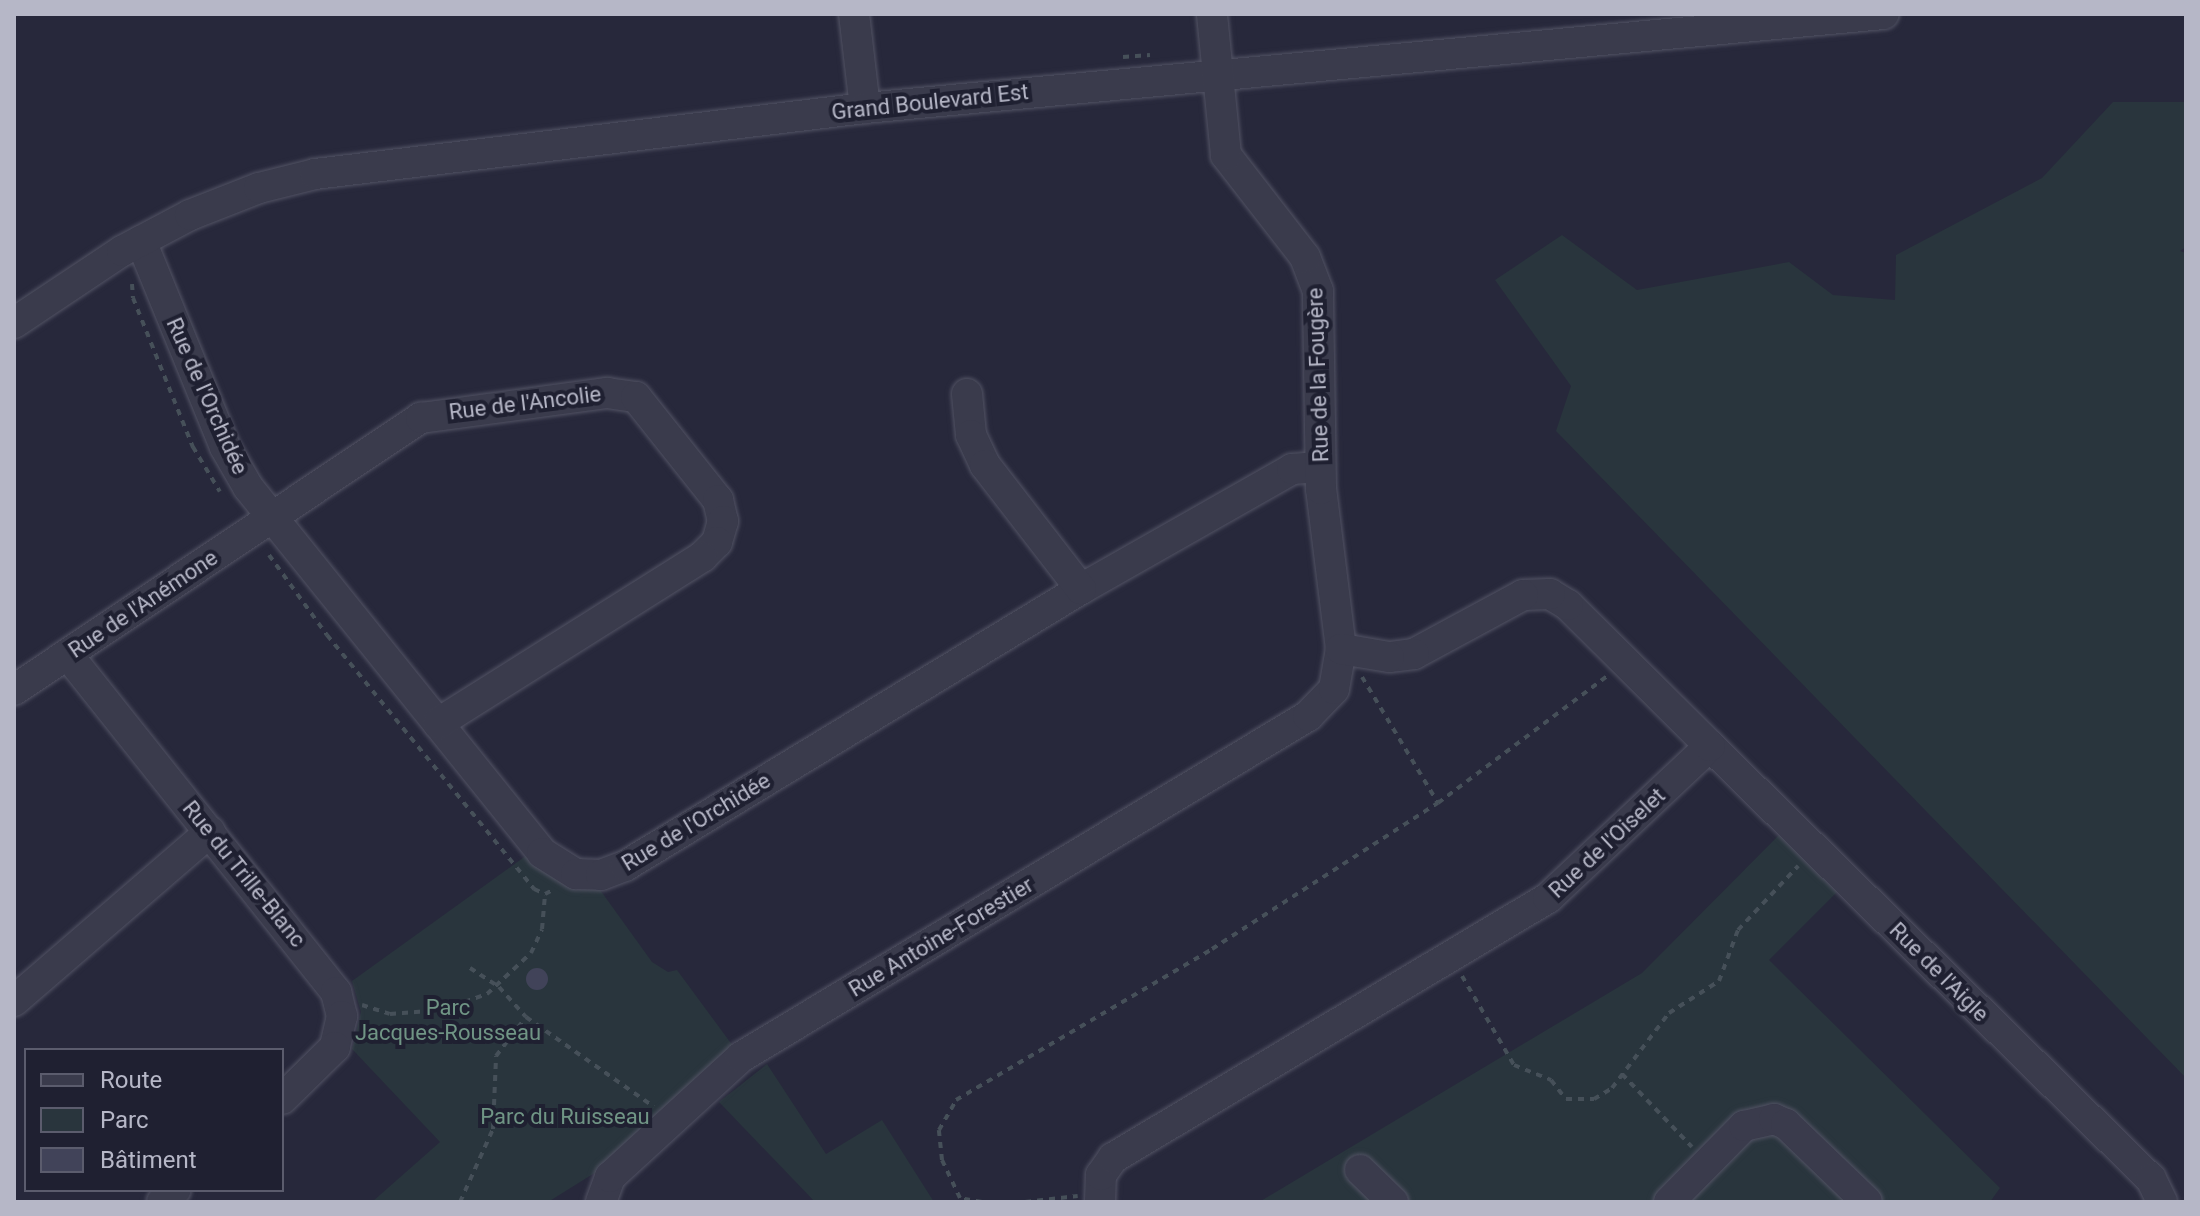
<!DOCTYPE html>
<meta charset="utf-8">
<style>
body{margin:0}
#map{position:relative;width:2200px;height:1216px;overflow:hidden;background:#27283b;font-family:Roboto,sans-serif}
div>[style]{position:absolute}
[style*='--x']{left:calc(var(--x)*1px);top:calc(var(--y)*1px);width:calc(var(--w)*1px);rotate:calc(var(--a)*1deg)}
.green>*{inset:0;background:#29353d}
.building>*{inset:0;background:#414359}
.round{border-radius:50%}
.path>*{height:4px;margin-top:-2px;transform-origin:0;background:repeating-linear-gradient(90deg,#465059 0 6px,transparent 0 12px)}
.roads{filter:drop-shadow(0 0 2px #525364) drop-shadow(0 0 2px #525364)}
.minor>*{height:30px;margin:-15px;padding:0 15px;transform-origin:15px;border-radius:15px;background:#3a3b4c}
span{translate:-50% -50%;white-space:nowrap;text-align:center;line-height:1.15;-webkit-text-stroke:8px #1f2031;paint-order:stroke}
.street-label{font-size:22px;color:#b6b7c7}
.park-label{font-size:22px;color:#709585}
.frame{position:absolute;inset:0;border:16px solid #b6b7c7;pointer-events:none}
.legend{position:absolute;left:24px;top:1048px;width:260px;height:144px;box-sizing:border-box;background:#1f2031;border:2px solid #5b5c6d;margin:0;padding:10px 14px;list-style:none;font-size:24px;color:#b6b7c7}
.legend li{display:flex;align-items:center;gap:16px;height:40px}
.legend b{width:40px;border:2px solid #5b5c6d}
</style>
<div id="map">
<div class="green">
<div style="clip-path:polygon(2113px 102px,2186px 102px,2186px 247px,2180px 251px,2186px 253px,2186px 1078px,1556px 431px,1571px 386px,1495px 280px,1562px 235px,1637px 290px,1789px 262px,1833px 295px,1895px 300px,1896px 255px,2042px 178px)"></div>
<div style="clip-path:polygon(1779px 835px,1837px 892px,1769px 960px,2000px 1188px,1990px 1202px,1259px 1202px,1642px 973px)"></div>
<div style="clip-path:polygon(527px 855px,578px 890px,598px 887px,652px 962px,668px 972px,677px 970px,733px 1046px,601px 1169px,548px 1202px,372px 1202px,440px 1142px,352px 1049px,361px 1012px,352px 981px)"></div>
<div style="clip-path:polygon(767px 1064px,826px 1154px,882px 1120px,934px 1202px,815px 1202px,719px 1102px)"></div>
</div>
<div class="building">
<div class="round" style="left:526px;top:968px;width:22px;height:22px"></div>
</div>
<div class="path">
<div style="--x:1123;--y:57;--w:27;--a:-4"></div>
<div style="--x:132;--y:284;--w:14;--a:86"></div>
<div style="--x:133;--y:298;--w:161;--a:68.1"></div>
<div style="--x:193;--y:447;--w:52;--a:59"></div>
<div style="--x:269;--y:555;--w:99;--a:54.1"></div>
<div style="--x:327;--y:635;--w:328;--a:50.8"></div>
<div style="--x:534;--y:889;--w:12;--a:24"></div>
<div style="--x:1362;--y:677;--w:147;--a:58.9"></div>
<div style="--x:1438;--y:803;--w:211;--a:-36.9"></div>
<div style="--x:470;--y:968;--w:35;--a:33"></div>
<div style="--x:499;--y:987;--w:40;--a:48"></div>
<div style="--x:526;--y:1017;--w:156;--a:35.1"></div>
<div style="--x:1462;--y:976;--w:103;--a:59.7"></div>
<div style="--x:1514;--y:1065;--w:40;--a:22"></div>
<div style="--x:1551;--y:1080;--w:24;--a:52"></div>
<div style="--x:1566;--y:1099;--w:28;--a:0"></div>
<div style="--x:1594;--y:1099;--w:21;--a:-31"></div>
<div style="--x:1612;--y:1088;--w:94;--a:-52.8"></div>
<div style="--x:1669;--y:1013;--w:59;--a:-32.6"></div>
<div style="--x:1719;--y:981;--w:54;--a:-69.6"></div>
<div style="--x:1738;--y:930;--w:88;--a:-46.8"></div>
<div style="--x:362;--y:1005;--w:29;--a:18"></div>
<div style="--x:390;--y:1014;--w:52;--a:-4.4"></div>
<div style="--x:442;--y:1010;--w:48;--a:-19.6"></div>
<div style="--x:487;--y:994;--w:60;--a:-43"></div>
<div style="--x:531;--y:953;--w:26;--a:-65"></div>
<div style="--x:542;--y:929;--w:35;--a:-85"></div>
<div style="--x:545;--y:894;--w:11;--a:-27"></div>
<div style="--x:1622;--y:1074;--w:101;--a:46.2"></div>
<div style="--x:460;--y:1202;--w:80;--a:-65.7"></div>
<div style="--x:493;--y:1129;--w:73;--a:-87.6"></div>
<div style="--x:496;--y:1056;--w:49;--a:-52.4"></div>
<div style="--x:982;--y:1202;--w:22;--a:-170"></div>
<div style="--x:960;--y:1198;--w:42;--a:-115.3"></div>
<div style="--x:942;--y:1160;--w:30;--a:-96"></div>
<div style="--x:939;--y:1130;--w:34;--a:-60"></div>
<div style="--x:956;--y:1100;--w:297;--a:-30.5"></div>
<div style="--x:1212;--y:949;--w:269;--a:-32.9"></div>
<div style="--x:1025;--y:1202;--w:53;--a:-6.5"></div>
</div>
<div class="roads">
<div class="minor">
<div style="--x:854;--y:14;--w:95;--a:83.3"></div>
<div style="--x:141;--y:241;--w:222;--a:67.8"></div>
<div style="--x:225;--y:447;--w:46;--a:60.1"></div>
<div style="--x:248;--y:487;--w:469;--a:51.2"></div>
<div style="--x:542;--y:853;--w:40;--a:32"></div>
<div style="--x:576;--y:874;--w:25;--a:2"></div>
<div style="--x:601;--y:875;--w:26;--a:-21"></div>
<div style="--x:625;--y:866;--w:534;--a:-31.28"></div>
<div style="--x:1081;--y:589;--w:243;--a:-29.6"></div>
<div style="--x:1292;--y:469;--w:28;--a:-4"></div>
<div style="--x:14;--y:323;--w:130;--a:-33.7"></div>
<div style="--x:122;--y:251;--w:77;--a:-27.9"></div>
<div style="--x:190;--y:215;--w:74;--a:-21.4"></div>
<div style="--x:259;--y:188;--w:58;--a:-14"></div>
<div style="--x:315;--y:174;--w:554;--a:-6.84"></div>
<div style="--x:865;--y:108;--w:1023;--a:-5.27"></div>
<div style="--x:967;--y:394;--w:41;--a:84.4"></div>
<div style="--x:971;--y:435;--w:33;--a:65"></div>
<div style="--x:985;--y:465;--w:157;--a:52.3"></div>
<div style="--x:68;--y:655;--w:431;--a:51.5"></div>
<div style="--x:336;--y:992;--w:25;--a:76"></div>
<div style="--x:342;--y:1016;--w:32;--a:103"></div>
<div style="--x:335;--y:1047;--w:74;--a:135.5"></div>
<div style="--x:14;--y:690;--w:490;--a:-33.8"></div>
<div style="--x:421;--y:418;--w:188;--a:-7.7"></div>
<div style="--x:607;--y:393;--w:29;--a:8"></div>
<div style="--x:636;--y:397;--w:132;--a:51.5"></div>
<div style="--x:718;--y:500;--w:22;--a:77"></div>
<div style="--x:723;--y:521;--w:22;--a:106"></div>
<div style="--x:717;--y:542;--w:21;--a:135"></div>
<div style="--x:702;--y:557;--w:312;--a:147.8"></div>
<div style="--x:1710;--y:746;--w:618;--a:44.48"></div>
<div style="--x:2151;--y:1179;--w:25;--a:64"></div>
<div style="--x:14;--y:1001;--w:259;--a:-40.8"></div>
<div style="--x:1360;--y:1170;--w:46;--a:44.1"></div>
<div style="--x:162;--y:1202;--w:18;--a:-41"></div>
<div style="--x:601;--y:1202;--w:27;--a:-70"></div>
<div style="--x:610;--y:1177;--w:178;--a:-42.5"></div>
<div style="--x:741;--y:1057;--w:662;--a:-31.02"></div>
<div style="--x:1308;--y:716;--w:37;--a:-46"></div>
<div style="--x:1334;--y:689;--w:41;--a:-80.1"></div>
<div style="--x:1341;--y:649;--w:161;--a:-97.1"></div>
<div style="--x:1321;--y:489;--w:198;--a:-90.9"></div>
<div style="--x:1318;--y:291;--w:36;--a:-111"></div>
<div style="--x:1305;--y:257;--w:129;--a:-127.8"></div>
<div style="--x:1226;--y:155;--w:142;--a:-95.7"></div>
<div style="--x:1100;--y:1202;--w:27;--a:-88"></div>
<div style="--x:1101;--y:1175;--w:21;--a:-55"></div>
<div style="--x:1113;--y:1158;--w:507;--a:-30.87"></div>
<div style="--x:1548;--y:898;--w:222;--a:-43.2"></div>
<div style="--x:1710;--y:746;--w:200;--a:-135.2"></div>
<div style="--x:1568;--y:605;--w:21;--a:-149"></div>
<div style="--x:1550;--y:594;--w:27;--a:178"></div>
<div style="--x:1523;--y:595;--w:124;--a:151.6"></div>
<div style="--x:1414;--y:654;--w:25;--a:173"></div>
<div style="--x:1389;--y:657;--w:49;--a:-170.5"></div>
<div style="--x:1669;--y:1202;--w:107;--a:-45.4"></div>
<div style="--x:1744;--y:1126;--w:31;--a:-13"></div>
<div style="--x:1774;--y:1119;--w:13;--a:23"></div>
<div style="--x:1786;--y:1124;--w:112;--a:43.9"></div>
</div>
</div>
<div class="street-label">
<span style="left:930px;top:102px;rotate:-6deg">Grand Boulevard Est</span>
<span style="left:1318px;top:375px;rotate:-92deg">Rue de la Fougère</span>
<span style="left:207px;top:396px;rotate:66deg">Rue de l'Orchidée</span>
<span style="left:525px;top:403px;rotate:-7deg">Rue de l'Ancolie</span>
<span style="left:143px;top:604px;rotate:-34deg">Rue de l'Anémone</span>
<span style="left:696px;top:822px;rotate:-31deg">Rue de l'Orchidée</span>
<span style="left:1607px;top:843px;rotate:-43deg">Rue de l'Oiselet</span>
<span style="left:244px;top:874px;rotate:51deg">Rue du Trille-Blanc</span>
<span style="left:941px;top:937px;rotate:-31deg">Rue Antoine-Forestier</span>
<span style="left:1939px;top:972px;rotate:45deg">Rue de l'Aigle</span>
</div>
<div class="park-label">
<span style="left:448px;top:1020px">Parc<br>Jacques-Rousseau</span>
<span style="left:565px;top:1117px">Parc du Ruisseau</span>
</div>
<div class="frame"></div>
<ul class="legend">
<li><b style="height:10px;background:#3a3b4c"></b>Route</li>
<li><b style="height:22px;background:#29353d"></b>Parc</li>
<li><b style="height:22px;background:#414359"></b>Bâtiment</li>
</ul>
</div>
